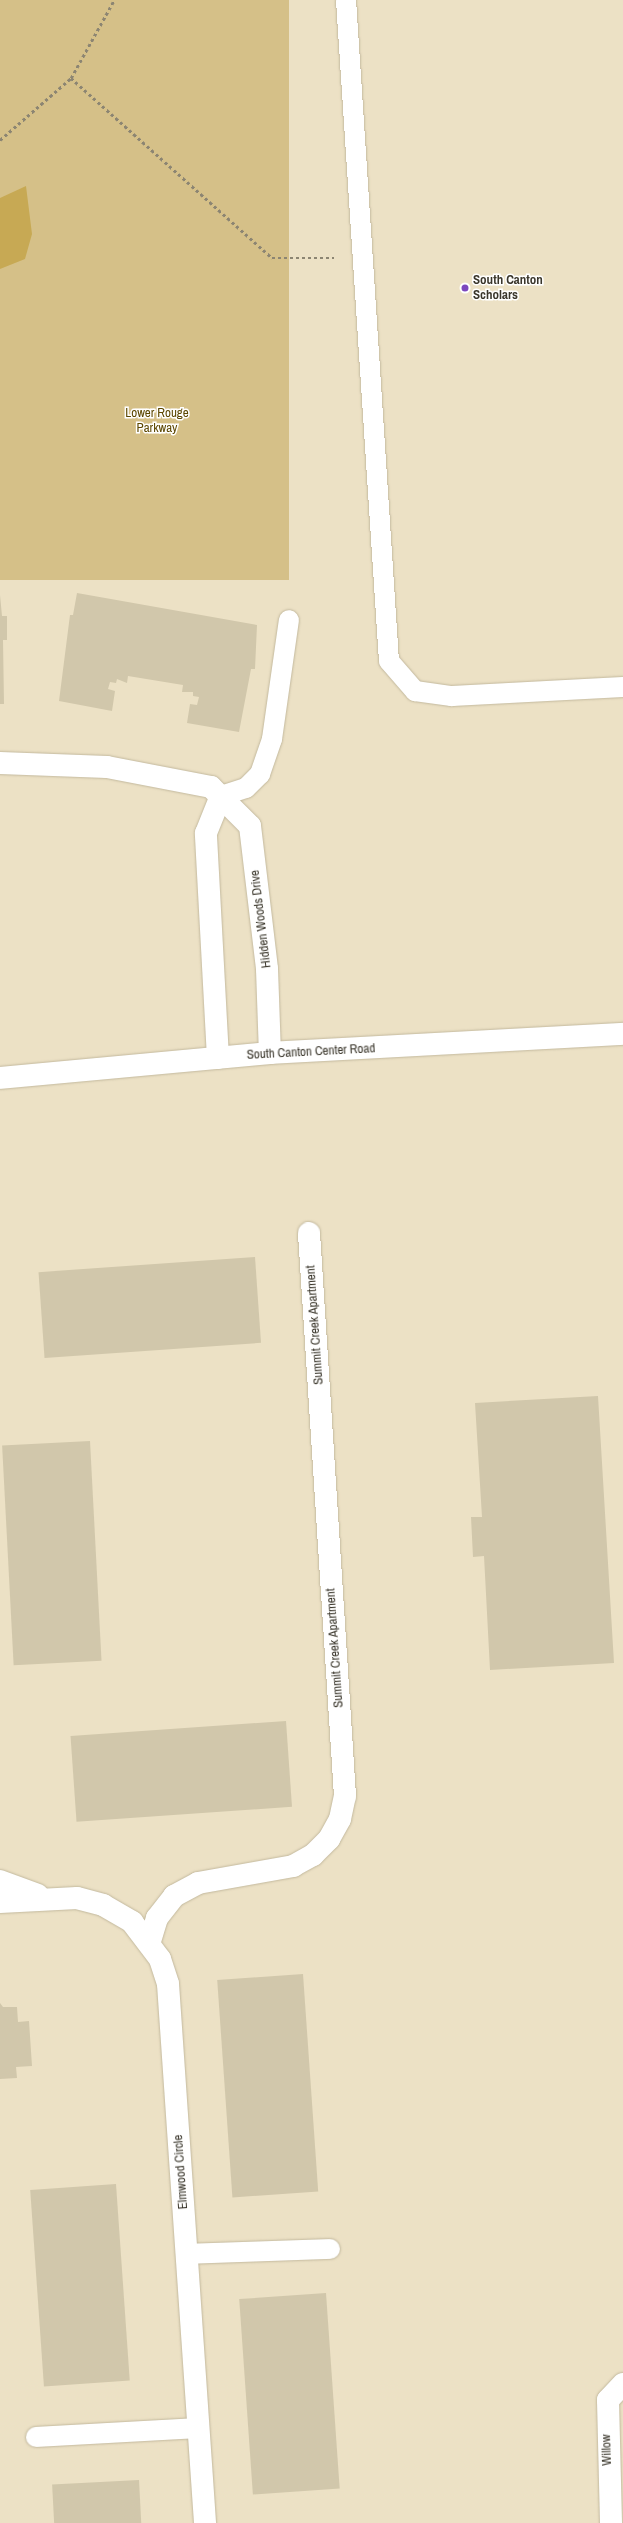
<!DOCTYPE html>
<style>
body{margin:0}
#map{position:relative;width:623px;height:2523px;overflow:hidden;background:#ece1c5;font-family:"Archivo Narrow",sans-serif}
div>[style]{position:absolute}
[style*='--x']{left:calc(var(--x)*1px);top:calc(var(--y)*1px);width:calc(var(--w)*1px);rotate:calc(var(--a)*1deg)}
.green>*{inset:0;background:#d5c088;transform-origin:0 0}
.water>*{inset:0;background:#c7a954}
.building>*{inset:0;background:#d1c7ab;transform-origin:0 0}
.path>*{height:2.5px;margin-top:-1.25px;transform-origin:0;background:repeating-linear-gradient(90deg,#8c8572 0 3px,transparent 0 6px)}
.roads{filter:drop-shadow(0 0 1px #c3b99e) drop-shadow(0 0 1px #c3b99e)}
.service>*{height:20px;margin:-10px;padding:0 10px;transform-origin:10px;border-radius:10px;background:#fff}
.minor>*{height:22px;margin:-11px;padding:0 11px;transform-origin:11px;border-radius:11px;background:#fff}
.secondary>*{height:22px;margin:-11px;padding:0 11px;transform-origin:11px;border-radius:11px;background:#fff}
.dots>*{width:11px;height:11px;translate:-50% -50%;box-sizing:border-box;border:2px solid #fff;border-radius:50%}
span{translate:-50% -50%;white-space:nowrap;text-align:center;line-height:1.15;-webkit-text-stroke:3px #fff;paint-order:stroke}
.poi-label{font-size:13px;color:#3a362b;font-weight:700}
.left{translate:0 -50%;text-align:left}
.park-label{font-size:13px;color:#5c4700}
.street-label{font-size:13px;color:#3a362b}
</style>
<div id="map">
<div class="green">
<div style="left:0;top:0;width:289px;height:580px"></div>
</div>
<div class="water">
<div style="clip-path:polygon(26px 186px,32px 234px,25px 259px,0 269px,0 198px)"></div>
</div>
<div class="building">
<div style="clip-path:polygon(77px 593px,257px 625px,255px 669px,251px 669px,239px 732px,187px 723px,190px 704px,197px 705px,199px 697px,193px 696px,193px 692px,182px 692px,183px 685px,128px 676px,127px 683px,117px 679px,116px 683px,110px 682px,108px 689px,115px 691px,112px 711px,59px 701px,70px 615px,73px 615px)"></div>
<div style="clip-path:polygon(0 595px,2px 616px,7px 616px,7px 640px,3px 640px,4px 704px,0 704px)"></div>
<div style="left:255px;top:1257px;width:86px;height:217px;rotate:86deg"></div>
<div style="clip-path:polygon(598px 1396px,614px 1663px,490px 1670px,484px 1556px,473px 1557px,471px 1517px,482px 1517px,475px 1403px)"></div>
<div style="left:90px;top:1441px;width:220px;height:88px;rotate:87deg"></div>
<div style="left:286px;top:1721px;width:86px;height:216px;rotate:86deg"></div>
<div style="left:303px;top:1974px;width:218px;height:86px;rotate:86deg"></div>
<div style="clip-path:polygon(0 2003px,3px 2007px,17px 2007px,18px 2022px,29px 2021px,32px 2066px,16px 2067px,17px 2078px,0 2079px)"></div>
<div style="left:116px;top:2184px;width:197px;height:86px;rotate:86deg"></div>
<div style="left:326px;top:2293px;width:196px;height:87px;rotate:86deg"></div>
<div style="left:139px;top:2480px;width:43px;height:87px;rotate:87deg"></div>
</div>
<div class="path">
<div style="--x:71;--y:78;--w:270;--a:41.8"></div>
<div style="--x:272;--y:258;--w:62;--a:0"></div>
<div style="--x:0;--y:140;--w:94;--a:-41.1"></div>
<div style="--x:71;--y:78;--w:89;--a:-61.1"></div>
</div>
<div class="roads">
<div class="service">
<div style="--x:346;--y:0;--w:662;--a:86.28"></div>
<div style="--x:389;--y:661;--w:40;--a:49"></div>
<div style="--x:415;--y:691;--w:37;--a:8"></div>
<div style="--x:452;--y:696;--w:171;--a:-3"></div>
<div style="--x:221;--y:796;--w:26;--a:-18"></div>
<div style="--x:246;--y:788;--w:20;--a:-45"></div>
<div style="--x:260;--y:774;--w:37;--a:-71"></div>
<div style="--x:272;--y:739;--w:120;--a:-81.9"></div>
<div style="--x:186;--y:2254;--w:144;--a:-2"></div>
<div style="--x:36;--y:2437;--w:162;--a:-3.2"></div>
</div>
<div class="minor">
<div style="--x:0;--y:763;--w:107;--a:2.1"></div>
<div style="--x:107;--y:767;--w:106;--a:10.9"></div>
<div style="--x:211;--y:787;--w:55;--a:45"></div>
<div style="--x:250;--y:826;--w:144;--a:83.2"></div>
<div style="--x:267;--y:969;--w:84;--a:88"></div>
<div style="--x:218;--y:1058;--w:225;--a:-93.1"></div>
<div style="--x:206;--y:833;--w:40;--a:-68"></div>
<div style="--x:0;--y:1881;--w:40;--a:20.2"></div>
<div style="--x:0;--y:1902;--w:77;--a:-3"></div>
<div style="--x:77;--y:1898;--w:27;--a:15"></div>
<div style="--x:103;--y:1905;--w:34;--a:30"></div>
<div style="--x:132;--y:1922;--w:46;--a:52.9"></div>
<div style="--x:160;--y:1959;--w:26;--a:72"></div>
<div style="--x:168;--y:1984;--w:540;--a:86.07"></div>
<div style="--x:150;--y:1941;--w:24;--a:-73"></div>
<div style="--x:157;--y:1918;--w:28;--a:-52"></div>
<div style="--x:174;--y:1896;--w:27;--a:-28"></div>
<div style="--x:198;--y:1883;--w:97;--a:-10.1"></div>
<div style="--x:293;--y:1866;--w:23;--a:-29"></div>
<div style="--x:313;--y:1855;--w:23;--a:-45"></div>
<div style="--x:329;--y:1839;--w:23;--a:-61"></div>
<div style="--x:340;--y:1819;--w:24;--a:-78"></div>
<div style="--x:345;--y:1796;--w:564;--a:-93.66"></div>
<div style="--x:611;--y:2523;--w:123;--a:-91.4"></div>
<div style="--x:608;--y:2400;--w:22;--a:-47"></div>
</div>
<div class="secondary">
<div style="--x:0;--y:1078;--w:271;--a:-5.3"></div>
<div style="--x:270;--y:1053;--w:354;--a:-3.1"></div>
</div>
</div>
<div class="dots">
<div style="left:465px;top:288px;background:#7b47be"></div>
</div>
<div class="poi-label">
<span class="left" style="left:473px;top:288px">South Canton<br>Scholars</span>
</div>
<div class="park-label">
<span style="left:157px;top:421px">Lower Rouge<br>Parkway</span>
</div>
<div class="street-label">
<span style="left:261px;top:919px;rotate:-97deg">Hidden Woods Drive</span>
<span style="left:311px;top:1052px;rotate:-3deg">South Canton Center Road</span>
<span style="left:315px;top:1325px;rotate:-94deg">Summit Creek Apartment</span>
<span style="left:335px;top:1648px;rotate:-94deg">Summit Creek Apartment</span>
<span style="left:181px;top:2172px;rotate:-94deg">Elmwood Circle</span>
<span style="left:607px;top:2450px;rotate:-92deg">Willow</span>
</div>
</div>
